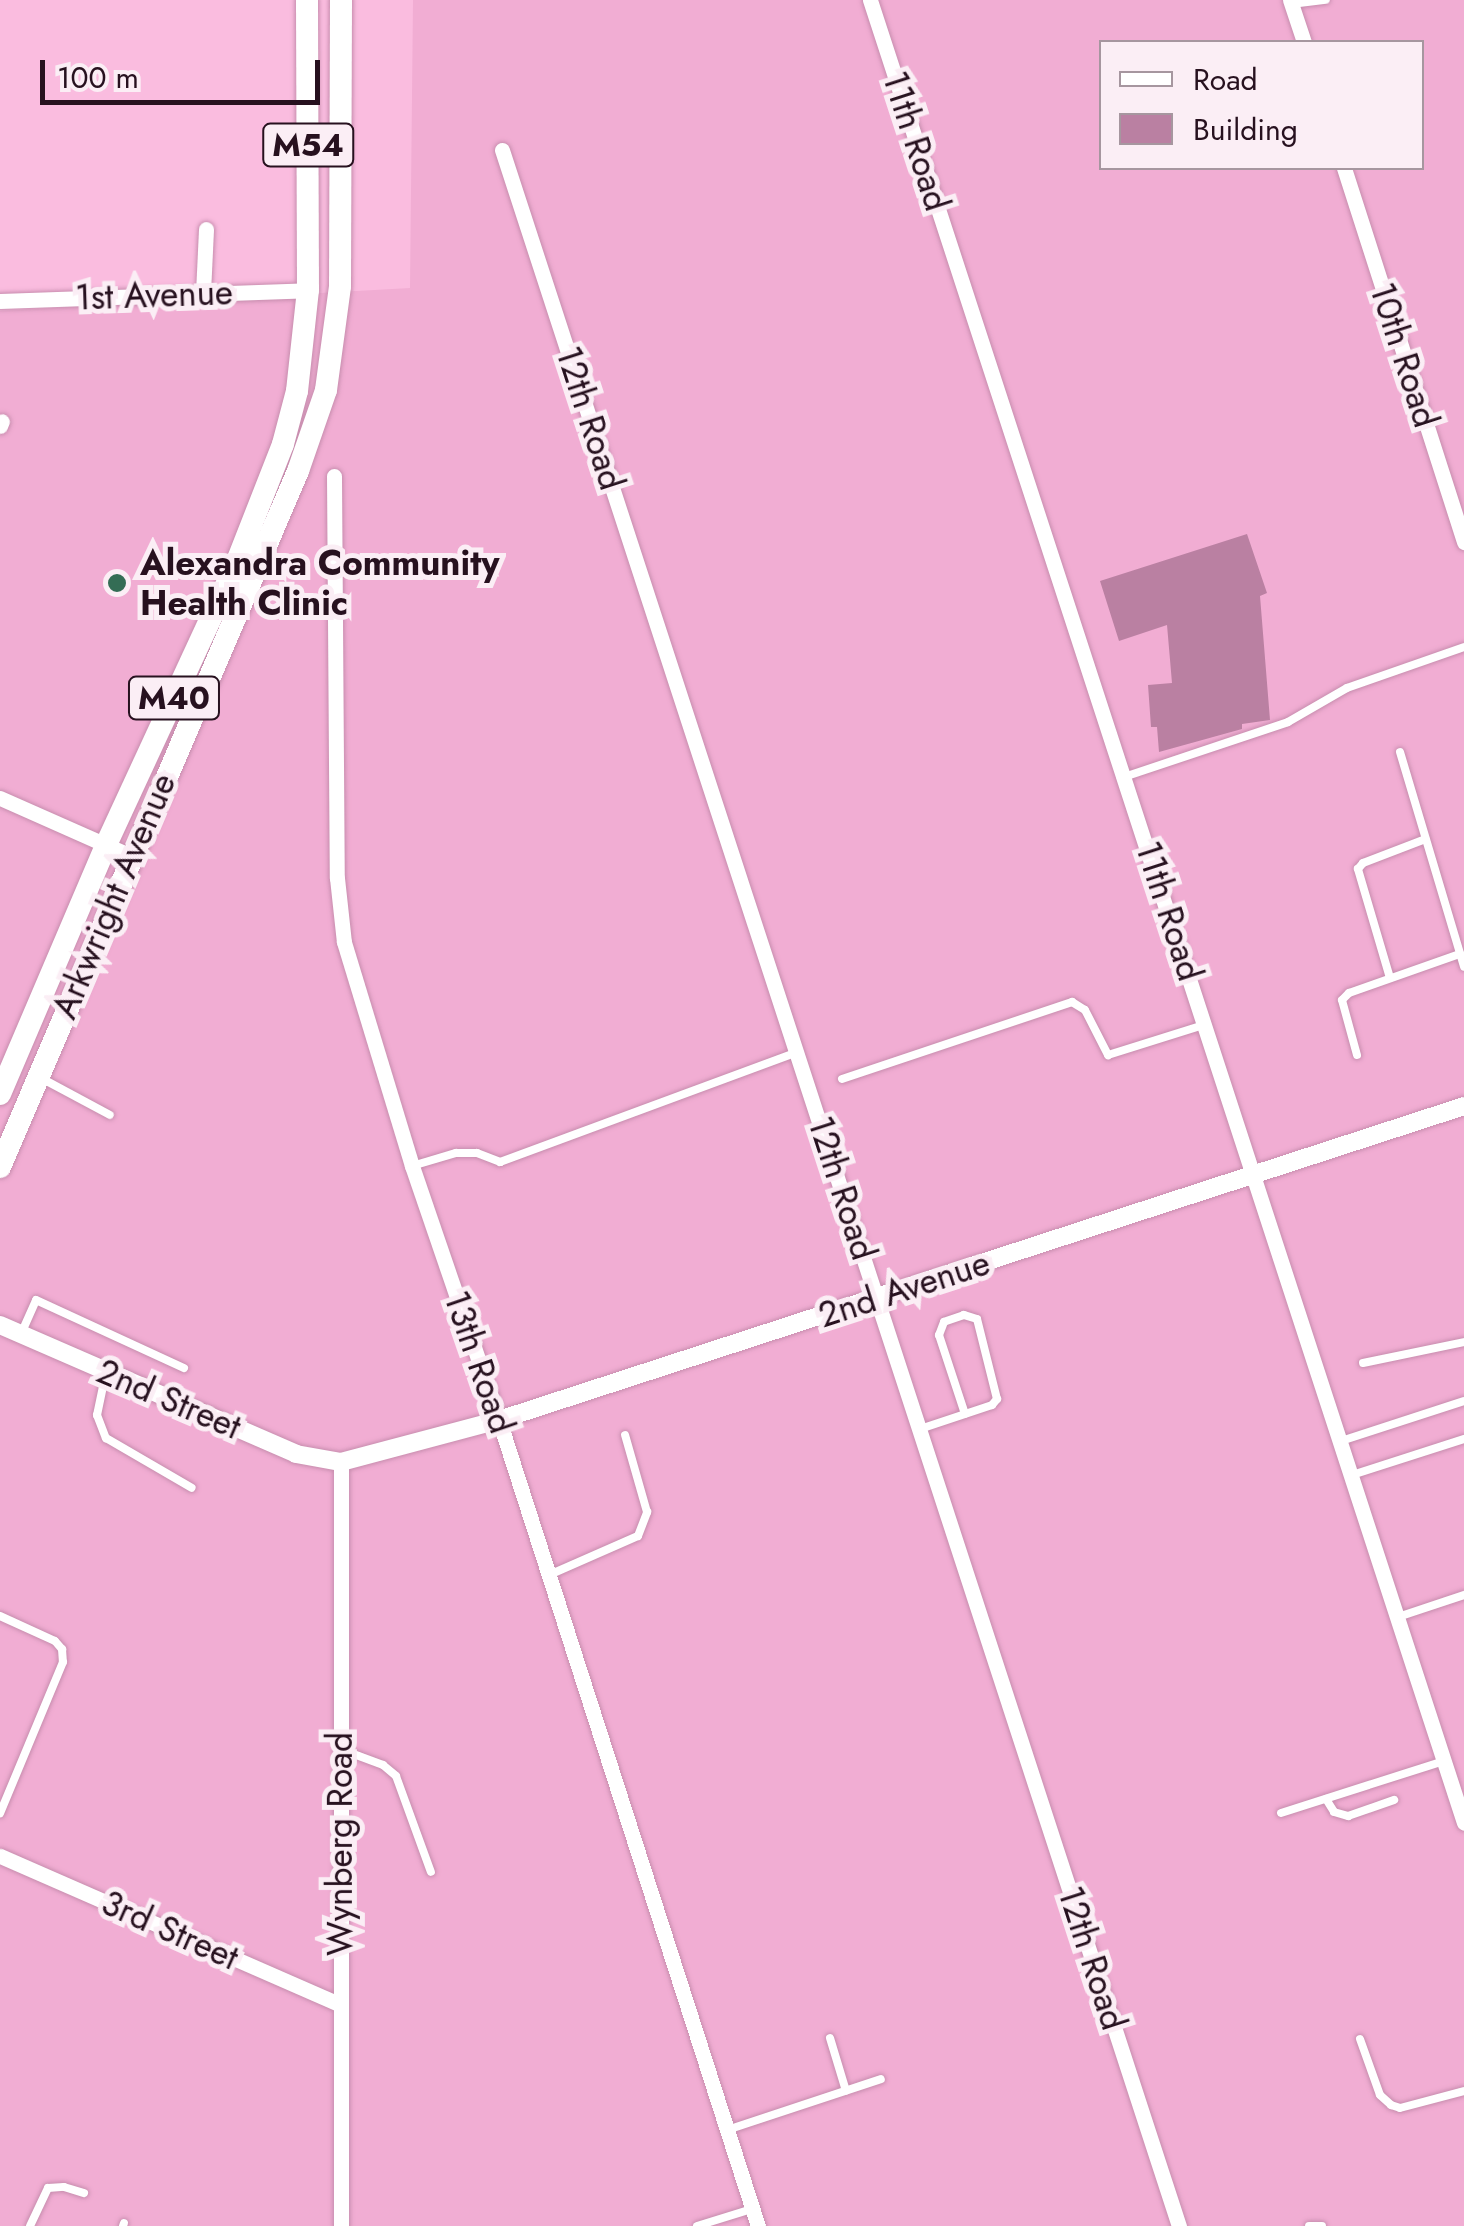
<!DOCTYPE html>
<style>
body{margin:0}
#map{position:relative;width:1464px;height:2226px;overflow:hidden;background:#fabcdf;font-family:Jost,sans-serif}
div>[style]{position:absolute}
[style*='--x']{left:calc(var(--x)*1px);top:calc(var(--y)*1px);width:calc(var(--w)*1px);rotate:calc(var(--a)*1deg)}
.built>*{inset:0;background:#f1add3}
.building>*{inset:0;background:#ba80a2}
.roads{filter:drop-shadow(0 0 2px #c78dae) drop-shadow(0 0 2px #c78dae)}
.service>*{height:8px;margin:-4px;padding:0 4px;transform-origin:4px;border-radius:4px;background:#fff}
.minor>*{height:15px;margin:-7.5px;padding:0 7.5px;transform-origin:7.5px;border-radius:7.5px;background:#fff}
.tertiary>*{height:18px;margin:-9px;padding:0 9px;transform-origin:9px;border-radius:9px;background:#fff}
.primary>*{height:22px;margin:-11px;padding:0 11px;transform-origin:11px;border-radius:11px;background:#fff}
.dots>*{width:28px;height:28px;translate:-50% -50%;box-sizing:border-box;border:5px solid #fbeef5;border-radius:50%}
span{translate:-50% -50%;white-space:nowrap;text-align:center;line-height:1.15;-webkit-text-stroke:10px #fbeef5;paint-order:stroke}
.shield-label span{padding:2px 8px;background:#fbeef5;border:2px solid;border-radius:8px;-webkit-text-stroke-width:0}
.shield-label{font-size:32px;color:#27111f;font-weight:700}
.street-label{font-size:35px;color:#27111f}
.poi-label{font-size:35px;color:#27111f;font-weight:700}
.left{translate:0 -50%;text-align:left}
.legend{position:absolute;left:1099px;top:40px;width:325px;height:130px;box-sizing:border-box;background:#fbeef5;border:2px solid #a6969f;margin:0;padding:12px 18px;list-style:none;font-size:30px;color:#27111f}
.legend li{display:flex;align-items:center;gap:20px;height:50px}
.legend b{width:50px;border:2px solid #a6969f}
.scale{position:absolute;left:40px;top:60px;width:280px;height:45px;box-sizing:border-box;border:5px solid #27111f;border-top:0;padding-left:12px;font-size:30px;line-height:35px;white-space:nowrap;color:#27111f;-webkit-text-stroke:8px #fbeef5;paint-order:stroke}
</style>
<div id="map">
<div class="built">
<div style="clip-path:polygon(evenodd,413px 0,1464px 0,1464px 2226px,0 2226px,0 311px,410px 288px,413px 0,1102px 42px,1422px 42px,1422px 168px,1102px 168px,1102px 42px)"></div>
</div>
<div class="building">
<div style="clip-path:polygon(1247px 534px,1267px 593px,1260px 596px,1270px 720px,1242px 724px,1242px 729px,1159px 752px,1157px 727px,1151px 727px,1148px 685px,1172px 683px,1167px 625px,1119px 641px,1100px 581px)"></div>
</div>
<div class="roads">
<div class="service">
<div style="--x:1291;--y:4;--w:35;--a:-7"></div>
<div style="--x:1400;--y:752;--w:224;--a:73.4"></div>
<div style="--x:1124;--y:777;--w:173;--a:-18.5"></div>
<div style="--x:1288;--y:722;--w:68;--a:-30"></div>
<div style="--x:1347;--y:688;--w:124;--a:-19.3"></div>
<div style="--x:1390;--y:978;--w:114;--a:-106.4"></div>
<div style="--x:1358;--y:869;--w:8;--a:-50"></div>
<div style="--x:1363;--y:863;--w:67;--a:-20.9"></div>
<div style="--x:1357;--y:1055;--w:57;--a:-105.3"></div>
<div style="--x:1342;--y:1000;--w:10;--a:-45"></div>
<div style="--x:1349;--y:993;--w:118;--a:-19.4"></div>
<div style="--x:41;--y:1078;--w:78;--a:28.2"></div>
<div style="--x:842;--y:1079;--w:243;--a:-18.5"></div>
<div style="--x:1072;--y:1002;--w:15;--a:32"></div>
<div style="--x:1085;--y:1010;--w:51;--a:62.9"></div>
<div style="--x:1108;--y:1055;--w:101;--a:-17.4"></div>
<div style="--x:412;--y:1166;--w:46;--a:-16.5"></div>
<div style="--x:456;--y:1153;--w:21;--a:0"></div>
<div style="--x:477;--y:1153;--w:25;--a:21"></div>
<div style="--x:500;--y:1162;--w:318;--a:-20.3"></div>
<div style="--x:21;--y:1334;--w:37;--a:-66"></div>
<div style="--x:36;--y:1300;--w:163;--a:24.7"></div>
<div style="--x:1363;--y:1363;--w:103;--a:-11.7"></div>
<div style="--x:106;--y:1372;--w:44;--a:101.8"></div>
<div style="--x:97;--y:1415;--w:25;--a:69"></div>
<div style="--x:106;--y:1438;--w:99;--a:30.2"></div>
<div style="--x:920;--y:1429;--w:76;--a:-18.4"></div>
<div style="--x:992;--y:1405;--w:8;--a:-50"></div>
<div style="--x:997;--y:1399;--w:82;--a:-104"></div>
<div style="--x:977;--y:1319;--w:14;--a:-163"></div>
<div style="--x:964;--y:1315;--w:21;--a:161"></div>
<div style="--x:944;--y:1322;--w:14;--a:111"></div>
<div style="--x:939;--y:1335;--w:83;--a:71.8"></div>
<div style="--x:1341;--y:1441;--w:129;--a:-18"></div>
<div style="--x:1352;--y:1475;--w:118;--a:-17.8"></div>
<div style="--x:549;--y:1575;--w:97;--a:-23.7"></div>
<div style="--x:638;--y:1536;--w:26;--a:-69"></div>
<div style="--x:647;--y:1512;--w:80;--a:-105.9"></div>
<div style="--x:0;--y:1616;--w:60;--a:24.4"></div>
<div style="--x:55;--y:1641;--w:11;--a:49"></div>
<div style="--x:62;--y:1649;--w:13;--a:86"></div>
<div style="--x:63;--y:1662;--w:164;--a:112.6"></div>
<div style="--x:1398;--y:1617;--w:70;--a:-18.4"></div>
<div style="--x:340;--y:1749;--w:46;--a:20.4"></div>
<div style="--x:383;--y:1765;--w:17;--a:40"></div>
<div style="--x:396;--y:1776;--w:102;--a:70"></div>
<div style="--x:1326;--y:1799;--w:15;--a:58"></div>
<div style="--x:1334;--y:1812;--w:15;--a:16"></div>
<div style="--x:1348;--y:1816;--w:49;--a:-19.2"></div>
<div style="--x:1281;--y:1813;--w:171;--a:-17.7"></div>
<div style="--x:830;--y:2038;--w:55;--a:73.2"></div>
<div style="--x:1360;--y:2039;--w:59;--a:70.3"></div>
<div style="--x:1380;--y:2095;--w:15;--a:42"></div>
<div style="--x:1391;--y:2105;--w:9;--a:18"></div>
<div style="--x:1400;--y:2108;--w:66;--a:-14.9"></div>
<div style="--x:727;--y:2130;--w:162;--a:-18.3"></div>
<div style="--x:30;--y:2226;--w:42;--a:-64.7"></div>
<div style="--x:48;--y:2188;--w:16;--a:-4"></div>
<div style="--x:64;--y:2187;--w:21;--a:17"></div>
<div style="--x:123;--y:2226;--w:3;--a:-72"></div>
<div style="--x:697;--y:2226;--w:58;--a:-17.2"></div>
<div style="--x:1309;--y:2226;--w:13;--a:0"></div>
</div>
<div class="minor">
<div style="--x:870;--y:0;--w:1917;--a:71.95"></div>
<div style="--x:1290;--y:0;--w:44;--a:71.6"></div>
<div style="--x:502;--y:150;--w:2184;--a:71.94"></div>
<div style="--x:1344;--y:168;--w:393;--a:72.2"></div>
<div style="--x:203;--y:293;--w:64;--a:-87.3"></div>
<div style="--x:0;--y:301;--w:308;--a:-2"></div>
<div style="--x:0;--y:426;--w:5;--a:-68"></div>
<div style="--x:334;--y:476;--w:402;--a:89.6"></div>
<div style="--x:337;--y:878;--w:64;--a:83.8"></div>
<div style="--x:344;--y:942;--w:234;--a:73.1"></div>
<div style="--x:412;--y:1166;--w:268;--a:71.1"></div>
<div style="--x:499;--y:1420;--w:847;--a:72.19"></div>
<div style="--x:0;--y:798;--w:143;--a:23.9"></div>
<div style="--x:341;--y:1462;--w:764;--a:90"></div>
<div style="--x:0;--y:1856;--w:370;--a:23.6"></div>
</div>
<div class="tertiary">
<div style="--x:0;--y:1325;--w:323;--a:23.5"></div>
<div style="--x:296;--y:1454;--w:46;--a:10.1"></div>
<div style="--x:341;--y:1462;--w:163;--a:-14.9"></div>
<div style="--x:499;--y:1420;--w:1015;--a:-18.02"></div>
</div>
<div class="primary">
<div style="--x:0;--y:1094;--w:271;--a:-66.9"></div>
<div style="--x:106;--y:845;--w:315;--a:-65.2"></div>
<div style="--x:238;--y:559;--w:123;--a:-68.6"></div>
<div style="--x:283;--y:444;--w:55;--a:-75.2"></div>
<div style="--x:297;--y:391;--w:102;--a:-83.8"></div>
<div style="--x:308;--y:290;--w:290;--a:-90.2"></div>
<div style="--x:0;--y:1167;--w:757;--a:-66.82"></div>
<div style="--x:298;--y:471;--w:86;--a:-70.9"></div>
<div style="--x:326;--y:390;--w:105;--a:-82.3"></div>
<div style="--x:340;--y:286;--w:286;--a:-89.8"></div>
</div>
</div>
<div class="dots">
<div style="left:117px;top:583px;background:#346d55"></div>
</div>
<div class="shield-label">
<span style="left:308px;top:145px">M54</span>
<span style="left:174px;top:698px">M40</span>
</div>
<div class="street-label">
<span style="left:916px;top:141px;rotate:72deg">11th Road</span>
<span style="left:154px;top:295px;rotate:-2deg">1st Avenue</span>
<span style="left:1404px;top:355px;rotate:72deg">10th Road</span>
<span style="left:590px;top:418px;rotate:72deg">12th Road</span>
<span style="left:114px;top:896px;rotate:-67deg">Arkwright Avenue</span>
<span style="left:1169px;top:911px;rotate:72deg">11th Road</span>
<span style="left:842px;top:1188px;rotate:72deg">12th Road</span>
<span style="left:904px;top:1289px;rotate:-18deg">2nd Avenue</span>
<span style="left:479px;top:1362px;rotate:71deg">13th Road</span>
<span style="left:169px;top:1399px;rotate:23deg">2nd Street</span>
<span style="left:340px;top:1844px;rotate:-90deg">Wynberg Road</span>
<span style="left:170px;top:1930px;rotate:24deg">3rd Street</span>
<span style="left:1092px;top:1958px;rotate:72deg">12th Road</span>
</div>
<div class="poi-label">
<span class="left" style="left:140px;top:583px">Alexandra Community<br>Health Clinic</span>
</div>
<ul class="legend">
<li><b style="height:12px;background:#fff"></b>Road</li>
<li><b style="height:28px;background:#ba80a2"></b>Building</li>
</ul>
<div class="scale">100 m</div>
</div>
